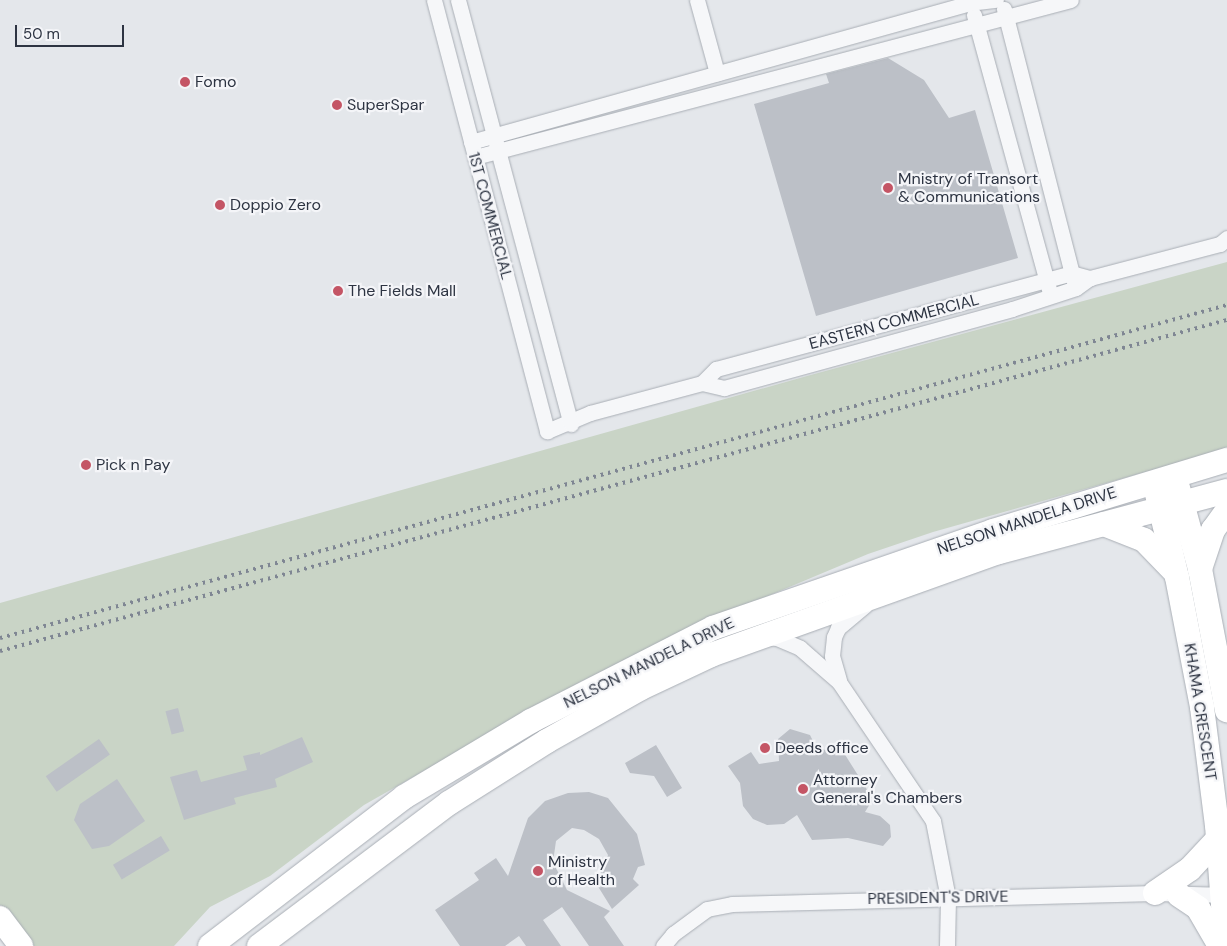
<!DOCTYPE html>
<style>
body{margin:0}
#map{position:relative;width:1227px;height:946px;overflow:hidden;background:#e4e7eb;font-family:"DM Sans",sans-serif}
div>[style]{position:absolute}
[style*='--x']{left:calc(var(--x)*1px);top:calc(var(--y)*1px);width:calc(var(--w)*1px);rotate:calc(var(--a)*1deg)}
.green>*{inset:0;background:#c9d4c6}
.building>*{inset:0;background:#bcc0c7;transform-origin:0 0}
.roads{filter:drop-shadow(0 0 1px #a9aeb5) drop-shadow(0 0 1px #a9aeb5)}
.street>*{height:15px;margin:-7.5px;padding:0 7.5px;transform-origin:7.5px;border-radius:7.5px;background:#f6f7f9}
.primary>*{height:24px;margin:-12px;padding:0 12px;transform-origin:12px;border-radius:12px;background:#fff}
.rail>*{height:4px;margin-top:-2px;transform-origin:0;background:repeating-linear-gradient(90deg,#7f8693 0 2.5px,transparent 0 7.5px)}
.dots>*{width:14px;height:14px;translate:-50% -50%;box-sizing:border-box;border:2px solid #f4f5f8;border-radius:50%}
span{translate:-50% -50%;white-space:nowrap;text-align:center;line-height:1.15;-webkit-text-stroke:4.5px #f4f5f8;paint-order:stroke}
.poi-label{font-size:16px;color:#2d3442}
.left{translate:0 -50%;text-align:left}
.street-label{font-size:16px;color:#2d3442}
.scale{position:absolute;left:15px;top:25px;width:109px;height:22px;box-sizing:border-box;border:2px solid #2d3442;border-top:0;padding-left:6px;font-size:15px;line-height:18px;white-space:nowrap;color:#2d3442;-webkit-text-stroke:4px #f4f5f8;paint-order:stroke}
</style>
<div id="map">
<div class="green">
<div style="clip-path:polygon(1227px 262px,1227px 449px,933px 532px,868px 554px,687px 630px,582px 681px,364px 805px,270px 876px,210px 907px,174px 946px,34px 946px,0 905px,0 603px,807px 376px)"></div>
</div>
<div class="building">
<div style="clip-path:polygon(888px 58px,924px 80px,949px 118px,975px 110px,1018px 258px,816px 316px,754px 104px,829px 83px,826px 74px)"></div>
<div style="left:178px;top:708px;width:24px;height:13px;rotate:75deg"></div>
<div style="clip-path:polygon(790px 729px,810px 735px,815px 745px,825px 750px,837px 742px,873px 799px,865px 812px,880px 816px,890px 825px,891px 837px,883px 846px,848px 838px,812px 840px,797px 815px,784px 824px,767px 825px,753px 819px,743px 806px,740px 783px,728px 766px,751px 752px,759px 764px,779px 761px,778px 739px)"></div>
<div style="clip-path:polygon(302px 737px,313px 762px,275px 779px,277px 787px,234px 798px,236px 804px,184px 820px,170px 777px,197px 770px,201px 782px,247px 770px,243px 756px,260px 752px,260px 755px)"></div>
<div style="left:99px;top:739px;width:19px;height:65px;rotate:55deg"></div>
<div style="clip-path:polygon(656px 745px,682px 788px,667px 797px,654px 776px,630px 773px,625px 763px)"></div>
<div style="clip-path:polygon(117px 779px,145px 821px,109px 846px,92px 849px,74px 820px,80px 804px)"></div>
<div style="clip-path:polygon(589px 792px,608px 798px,637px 834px,645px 865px,638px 867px,633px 879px,639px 885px,612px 909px,594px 880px,604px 868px,608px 855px,599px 839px,584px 830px,572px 828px,556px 841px,553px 862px,567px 890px,610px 911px,604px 917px,624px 946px,589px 946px,562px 907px,543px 920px,561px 946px,526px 946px,519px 936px,505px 946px,460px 946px,435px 910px,479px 880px,474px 873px,496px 858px,508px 876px,528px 818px,545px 801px,568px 793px)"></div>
<div style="left:161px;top:836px;width:17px;height:56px;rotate:59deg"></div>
</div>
<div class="roads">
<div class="street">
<div style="--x:434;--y:0;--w:446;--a:75.3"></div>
<div style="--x:547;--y:431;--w:47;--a:-22.7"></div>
<div style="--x:590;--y:413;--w:116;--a:-15"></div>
<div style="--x:702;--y:383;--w:23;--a:13"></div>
<div style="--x:724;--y:388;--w:299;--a:-15.3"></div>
<div style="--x:1012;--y:309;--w:67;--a:-18.2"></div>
<div style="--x:1076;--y:288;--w:17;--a:-36"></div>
<div style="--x:1090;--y:278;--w:134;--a:-14.7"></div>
<div style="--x:1220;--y:244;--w:9;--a:-41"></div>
<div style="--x:458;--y:0;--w:439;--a:75.1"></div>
<div style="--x:697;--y:0;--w:76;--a:74.7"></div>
<div style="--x:1004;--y:9;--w:282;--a:75.6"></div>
<div style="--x:974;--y:15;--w:285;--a:74.7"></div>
<div style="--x:471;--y:142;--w:518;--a:-15.57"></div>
<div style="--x:970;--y:3;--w:26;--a:-7"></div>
<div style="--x:475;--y:157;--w:616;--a:-14.76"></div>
<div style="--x:702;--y:383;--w:20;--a:-45"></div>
<div style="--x:716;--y:369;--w:368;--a:-15.1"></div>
<div style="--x:1071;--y:273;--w:20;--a:15"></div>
<div style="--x:765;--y:637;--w:12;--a:5"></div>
<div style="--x:777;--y:638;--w:25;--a:23"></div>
<div style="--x:800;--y:648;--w:52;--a:41.1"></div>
<div style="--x:839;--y:682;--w:168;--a:55.9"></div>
<div style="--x:933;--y:821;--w:78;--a:79"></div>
<div style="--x:948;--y:898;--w:48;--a:91.2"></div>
<div style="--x:839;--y:680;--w:25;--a:-106"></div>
<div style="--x:832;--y:656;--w:19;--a:-84"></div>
<div style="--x:834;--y:637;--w:10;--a:-66"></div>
<div style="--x:838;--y:628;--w:35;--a:-40"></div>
<div style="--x:663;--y:946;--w:16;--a:-50"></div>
<div style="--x:673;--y:934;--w:42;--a:-36.3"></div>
<div style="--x:707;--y:909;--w:25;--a:-11"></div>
<div style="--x:732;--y:904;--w:423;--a:-1.5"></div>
<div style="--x:1155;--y:893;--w:72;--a:1.6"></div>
</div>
<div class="primary">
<div style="--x:1178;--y:488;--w:84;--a:74.8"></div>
<div style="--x:1200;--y:569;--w:144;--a:79.2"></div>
<div style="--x:1157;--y:494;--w:85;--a:76.5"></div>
<div style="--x:1177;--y:577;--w:132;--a:79.1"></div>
<div style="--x:1202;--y:707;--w:119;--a:82.8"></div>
<div style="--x:1217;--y:825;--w:121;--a:85.7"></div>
<div style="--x:1104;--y:524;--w:43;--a:21.8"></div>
<div style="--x:1144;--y:540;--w:43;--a:45.9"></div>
<div style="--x:1200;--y:569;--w:41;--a:-71.6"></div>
<div style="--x:1213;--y:530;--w:24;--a:-54"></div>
<div style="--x:1155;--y:893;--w:42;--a:-34.4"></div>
<div style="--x:1190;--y:869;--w:41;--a:-47"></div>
<div style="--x:1179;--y:895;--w:23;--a:34"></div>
<div style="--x:1198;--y:908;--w:44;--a:59.9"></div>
<div style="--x:0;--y:918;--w:35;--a:53"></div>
<div style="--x:210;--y:946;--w:245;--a:-37.5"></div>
<div style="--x:404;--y:797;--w:148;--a:-30.9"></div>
<div style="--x:531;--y:721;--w:204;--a:-27.1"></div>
<div style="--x:713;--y:628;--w:296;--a:-19.1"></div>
<div style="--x:993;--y:531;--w:245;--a:-16.9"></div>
<div style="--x:259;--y:946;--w:238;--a:-37"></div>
<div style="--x:449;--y:803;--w:116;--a:-32.3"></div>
<div style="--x:547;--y:741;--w:108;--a:-29.4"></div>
<div style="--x:641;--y:688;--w:77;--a:-25.2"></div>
<div style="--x:711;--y:655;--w:306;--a:-19.7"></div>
<div style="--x:999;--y:552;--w:236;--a:-15"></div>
</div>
</div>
<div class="rail">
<div style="--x:0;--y:638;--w:1271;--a:-15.18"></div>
<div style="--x:0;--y:651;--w:1271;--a:-15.1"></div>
</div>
<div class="dots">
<div style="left:185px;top:82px;background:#c45565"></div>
<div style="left:337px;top:105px;background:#c45565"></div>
<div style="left:888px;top:188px;background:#c45565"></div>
<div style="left:220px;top:205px;background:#c45565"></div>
<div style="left:338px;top:291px;background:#c45565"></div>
<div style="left:86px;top:465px;background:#c45565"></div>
<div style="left:765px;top:748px;background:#c45565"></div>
<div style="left:803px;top:789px;background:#c45565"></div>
<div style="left:538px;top:871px;background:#c45565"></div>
</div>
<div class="poi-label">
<span class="left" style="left:195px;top:82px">Fomo</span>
<span class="left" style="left:347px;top:105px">SuperSpar</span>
<span class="left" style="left:898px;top:188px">Mnistry of Transort<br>&amp; Communications</span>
<span class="left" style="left:230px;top:205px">Doppio Zero</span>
<span class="left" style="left:348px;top:291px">The Fields Mall</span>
<span class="left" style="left:96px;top:465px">Pick n Pay</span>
<span class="left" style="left:775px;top:748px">Deeds office</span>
<span class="left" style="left:813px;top:789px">Attorney<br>General's Chambers</span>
<span class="left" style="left:548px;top:871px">Ministry<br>of Health</span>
</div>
<div class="street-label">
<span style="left:490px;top:216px;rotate:75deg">1ST COMMERCIAL</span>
<span style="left:894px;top:322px;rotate:-15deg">EASTERN COMMERCIAL</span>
<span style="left:1027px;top:521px;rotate:-18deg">NELSON MANDELA DRIVE</span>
<span style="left:649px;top:663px;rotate:-26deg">NELSON MANDELA DRIVE</span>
<span style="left:1200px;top:712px;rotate:81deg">KHAMA CRESCENT</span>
<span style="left:938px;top:898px;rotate:-1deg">PRESIDENT'S DRIVE</span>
</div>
<div class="scale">50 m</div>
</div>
